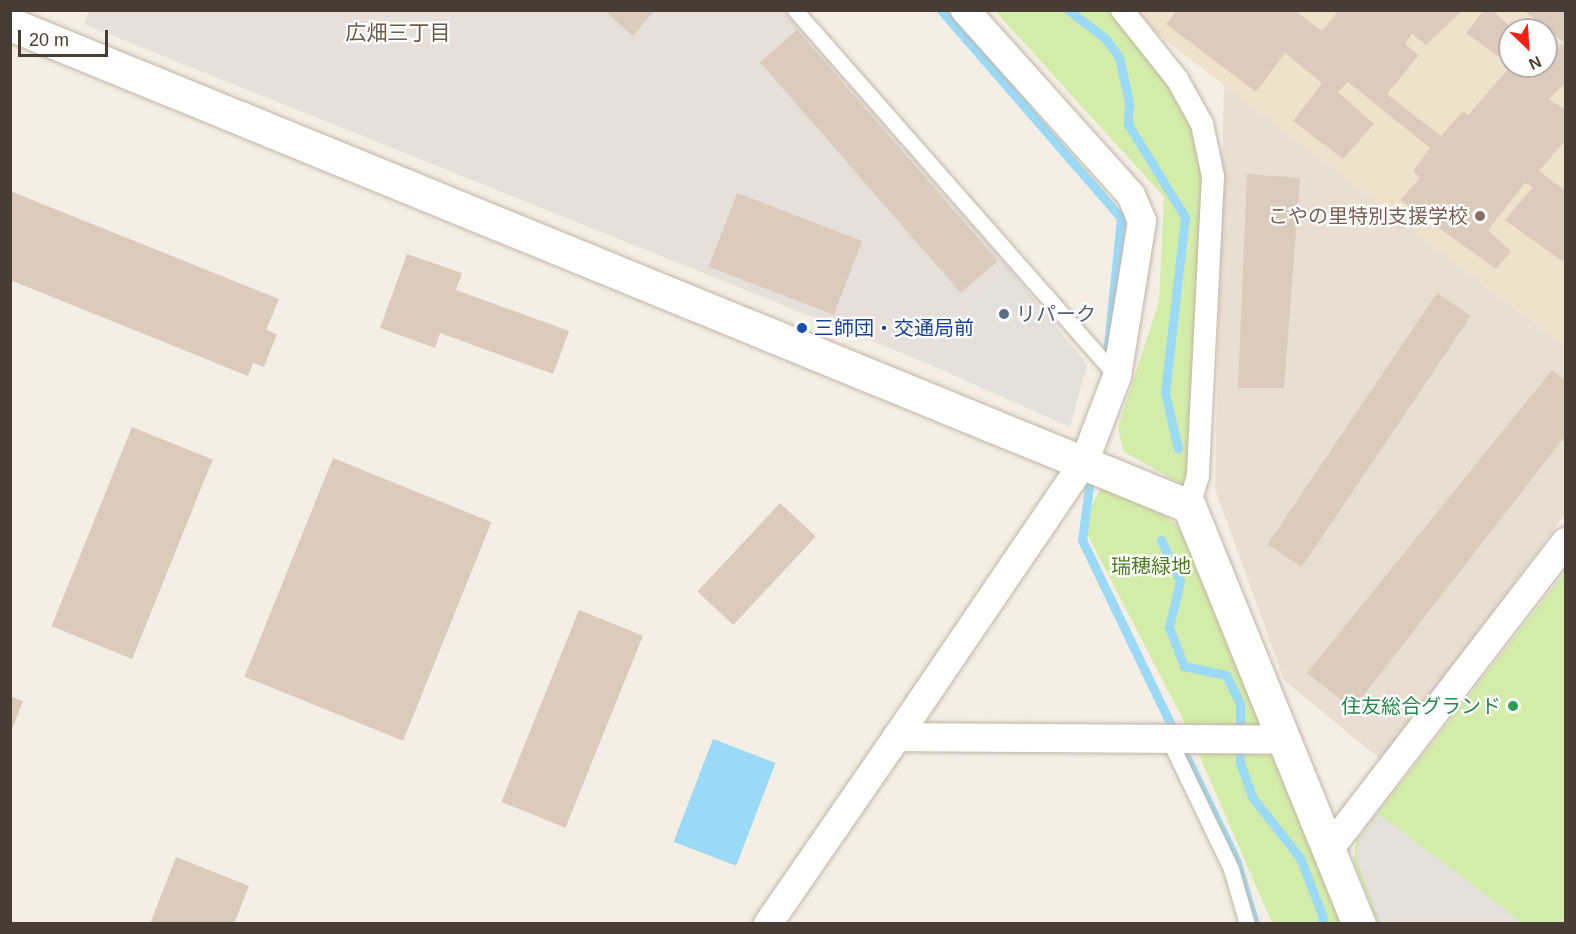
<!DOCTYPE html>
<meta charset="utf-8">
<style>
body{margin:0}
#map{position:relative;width:1576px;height:934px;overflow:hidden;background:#f4eee5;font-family:Helvetica,"Noto Sans JP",sans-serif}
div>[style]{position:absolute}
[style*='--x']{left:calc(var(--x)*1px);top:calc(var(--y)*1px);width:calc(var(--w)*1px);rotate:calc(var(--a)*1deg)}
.residential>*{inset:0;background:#e8dfd2}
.industrial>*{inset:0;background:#e6dfda}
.education>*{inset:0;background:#eee2cd}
.green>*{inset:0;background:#d4eca9}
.parking>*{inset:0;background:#e4e1dd}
.water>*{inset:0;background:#9bdaf7;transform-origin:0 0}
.stream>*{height:9px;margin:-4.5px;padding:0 4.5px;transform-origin:4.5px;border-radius:4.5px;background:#9bdaf7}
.building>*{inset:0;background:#dacbbc;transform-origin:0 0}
.roads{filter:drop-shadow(0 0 2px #c0b5a6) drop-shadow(0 0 2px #c0b5a6)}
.service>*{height:15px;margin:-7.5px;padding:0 7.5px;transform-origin:7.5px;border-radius:7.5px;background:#fff}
.pedestrian>*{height:22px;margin:-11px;padding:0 11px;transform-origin:11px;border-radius:11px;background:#fff}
.minor>*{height:28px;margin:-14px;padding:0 14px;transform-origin:14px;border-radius:14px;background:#fff}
.tertiary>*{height:33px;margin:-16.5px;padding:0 16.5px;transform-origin:16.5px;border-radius:16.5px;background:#fff}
.dots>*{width:16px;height:16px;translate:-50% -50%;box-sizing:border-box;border:3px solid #fff;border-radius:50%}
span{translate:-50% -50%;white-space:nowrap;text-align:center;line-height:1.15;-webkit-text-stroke:4.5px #fff;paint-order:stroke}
.education-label{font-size:20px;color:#785e54}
.right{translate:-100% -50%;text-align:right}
.service-label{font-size:20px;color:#4e5e75}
.left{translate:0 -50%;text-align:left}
.transit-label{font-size:20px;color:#164399}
.park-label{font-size:20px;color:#4d7e22}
.leisure-label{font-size:20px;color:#27864d}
.neighbourhood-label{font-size:21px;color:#6b5a4a}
.frame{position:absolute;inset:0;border:12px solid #473d34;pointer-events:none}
.north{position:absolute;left:1498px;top:18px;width:60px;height:60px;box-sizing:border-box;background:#fff;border:2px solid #b5b1ae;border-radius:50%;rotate:155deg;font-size:16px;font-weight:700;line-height:24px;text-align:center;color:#473d34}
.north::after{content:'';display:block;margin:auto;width:21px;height:27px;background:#ff1e10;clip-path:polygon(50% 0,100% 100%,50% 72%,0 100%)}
.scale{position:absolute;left:18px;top:30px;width:90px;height:27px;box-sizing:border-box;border:3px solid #473d34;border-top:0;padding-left:8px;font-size:18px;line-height:21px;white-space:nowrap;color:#473d34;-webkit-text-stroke:4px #fff;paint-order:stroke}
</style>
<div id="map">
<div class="residential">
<div style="clip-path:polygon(1224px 84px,1565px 347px,1565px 514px,1382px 761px,1284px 680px,1215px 489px)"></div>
</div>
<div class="industrial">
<div style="clip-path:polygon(89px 10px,784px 11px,1010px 269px,917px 359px,84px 24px)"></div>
</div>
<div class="education">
<div style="clip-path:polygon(evenodd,1138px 11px,1565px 11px,1565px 347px,1155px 32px,1138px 11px,1510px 30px,1546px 30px,1546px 66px,1510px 66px,1510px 30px)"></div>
</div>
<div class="green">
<div style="clip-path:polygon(995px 11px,1116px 11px,1197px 124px,1210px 178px,1190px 489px,1124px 452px,1118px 428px,1159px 301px,1164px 197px)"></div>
<div style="clip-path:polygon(1102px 486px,1150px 503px,1177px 526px,1191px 550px,1341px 923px,1272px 923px,1188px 729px,1082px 524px)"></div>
<div style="clip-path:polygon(1565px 572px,1565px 923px,1378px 923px,1354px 861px,1356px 841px)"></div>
</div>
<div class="parking">
<div style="clip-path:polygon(1010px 269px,1087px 365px,1070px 427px,917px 359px)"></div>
<div style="clip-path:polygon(1379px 814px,1523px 923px,1380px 923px,1357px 861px,1359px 839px)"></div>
</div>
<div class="water">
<div style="left:713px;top:739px;width:67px;height:110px;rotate:21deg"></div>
</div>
<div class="stream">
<div style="--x:941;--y:10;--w:275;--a:49.1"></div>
<div style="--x:1121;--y:218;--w:138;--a:95.8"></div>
<div style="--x:1068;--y:10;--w:46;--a:37.1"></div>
<div style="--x:1105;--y:38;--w:24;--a:54"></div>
<div style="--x:1119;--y:57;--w:46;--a:77.5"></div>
<div style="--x:1129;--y:102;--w:22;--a:93"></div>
<div style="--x:1128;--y:124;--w:109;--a:58.5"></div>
<div style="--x:1185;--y:217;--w:176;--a:96.5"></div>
<div style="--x:1165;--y:392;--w:58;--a:77.2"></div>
<div style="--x:1091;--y:472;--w:69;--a:97.5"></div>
<div style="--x:1082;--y:540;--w:355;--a:64.3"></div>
<div style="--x:1236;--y:860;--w:67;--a:73.5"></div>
<div style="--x:1161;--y:540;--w:45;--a:65.1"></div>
<div style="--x:1180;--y:581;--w:47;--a:103.4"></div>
<div style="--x:1169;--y:627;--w:42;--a:69"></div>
<div style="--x:1184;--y:666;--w:43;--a:12.1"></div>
<div style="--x:1226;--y:675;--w:32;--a:64"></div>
<div style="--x:1240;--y:704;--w:59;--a:90"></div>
<div style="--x:1240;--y:763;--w:37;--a:70"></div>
<div style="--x:1253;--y:798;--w:76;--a:51.9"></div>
<div style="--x:1300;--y:858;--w:63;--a:68.7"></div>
<div style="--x:1323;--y:917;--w:7;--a:106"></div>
</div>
<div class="building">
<div style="clip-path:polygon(604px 10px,655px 10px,633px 36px)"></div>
<div style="clip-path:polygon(1177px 10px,1294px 10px,1322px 31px,1339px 10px,1463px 10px,1426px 45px,1412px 34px,1405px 44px,1419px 55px,1387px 94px,1441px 136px,1463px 111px,1468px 115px,1510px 67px,1522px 76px,1527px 70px,1535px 76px,1539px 72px,1532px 66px,1546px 66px,1561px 44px,1566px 47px,1566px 82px,1549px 99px,1566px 110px,1566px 140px,1539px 171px,1566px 191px,1566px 257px,1562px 261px,1505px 220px,1533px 187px,1525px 183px,1488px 230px,1511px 251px,1496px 269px,1400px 200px,1420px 178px,1413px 171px,1430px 148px,1348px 82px,1338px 92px,1374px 124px,1343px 159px,1293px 121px,1322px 83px,1285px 53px,1256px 92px,1166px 24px)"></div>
<div style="clip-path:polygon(1484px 10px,1492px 10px,1514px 30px,1510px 30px,1510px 47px,1499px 57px,1466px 33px)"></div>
<div style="clip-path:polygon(1523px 10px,1566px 10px,1566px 44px)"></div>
<div style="left:797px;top:30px;width:306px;height:49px;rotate:49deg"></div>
<div style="clip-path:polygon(1247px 174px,1300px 178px,1284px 388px,1238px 388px)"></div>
<div style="clip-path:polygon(10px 191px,279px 299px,266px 330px,277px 334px,264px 367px,253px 363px,248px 376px,10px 280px)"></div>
<div style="left:737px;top:193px;width:134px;height:79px;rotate:21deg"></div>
<div style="clip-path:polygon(407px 254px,462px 273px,456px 290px,569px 331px,553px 374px,440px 333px,435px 348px,380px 328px)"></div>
<div style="left:1437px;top:293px;width:41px;height:303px;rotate:34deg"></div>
<div style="clip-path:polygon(1552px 370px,1566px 381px,1566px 435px,1353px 709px,1307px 673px)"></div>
<div style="left:132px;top:427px;width:87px;height:215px;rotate:22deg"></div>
<div style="left:333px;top:458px;width:171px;height:236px;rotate:22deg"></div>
<div style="left:780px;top:503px;width:49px;height:121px;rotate:43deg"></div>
<div style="left:579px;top:610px;width:69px;height:207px;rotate:22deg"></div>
<div style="clip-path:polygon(10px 696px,23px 701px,11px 732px,10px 732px)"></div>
<div style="clip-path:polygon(176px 857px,249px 886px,234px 924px,150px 924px)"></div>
</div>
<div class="roads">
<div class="service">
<div style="--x:795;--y:10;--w:487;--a:48.7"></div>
<div style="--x:1170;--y:742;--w:141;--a:64.3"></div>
<div style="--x:1231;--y:869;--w:57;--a:73.8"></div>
</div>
<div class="pedestrian">
<div style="--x:1122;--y:10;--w:88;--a:51.4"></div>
<div style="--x:1177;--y:79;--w:51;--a:60.9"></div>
<div style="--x:1202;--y:124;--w:53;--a:78.1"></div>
<div style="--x:1213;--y:176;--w:300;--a:92.9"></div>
<div style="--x:1198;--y:476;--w:31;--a:107"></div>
</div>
<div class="minor">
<div style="--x:897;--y:737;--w:335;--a:-55.8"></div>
<div style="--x:1085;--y:460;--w:90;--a:-69.1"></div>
<div style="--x:1117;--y:376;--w:157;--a:-80.8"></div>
<div style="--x:1142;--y:221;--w:28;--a:-113"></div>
<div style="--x:1131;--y:195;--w:249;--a:-131.9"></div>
<div style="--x:1330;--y:848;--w:386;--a:-52.4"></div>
<div style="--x:768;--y:924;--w:227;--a:-55.4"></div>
<div style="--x:897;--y:737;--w:388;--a:0.4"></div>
</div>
<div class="tertiary">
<div style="--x:10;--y:24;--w:1274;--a:22.24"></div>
<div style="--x:1189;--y:506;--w:451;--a:67.9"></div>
</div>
</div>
<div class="dots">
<div style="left:1480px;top:216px;background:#8d6e63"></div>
<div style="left:1004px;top:314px;background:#5c6f8a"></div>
<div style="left:802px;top:328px;background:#1a4fb4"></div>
<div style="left:1513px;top:706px;background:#2e9e5b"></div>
</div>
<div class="education-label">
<span class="right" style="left:1468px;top:216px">こやの里特別支援学校</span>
</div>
<div class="service-label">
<span class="left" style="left:1016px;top:314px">リパーク</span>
</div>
<div class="transit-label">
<span class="left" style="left:814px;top:328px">三師団・交通局前</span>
</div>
<div class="park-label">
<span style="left:1151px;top:566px">瑞穂緑地</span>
</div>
<div class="leisure-label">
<span class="right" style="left:1501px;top:706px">住友総合グランド</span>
</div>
<div class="neighbourhood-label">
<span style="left:398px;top:33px">広畑三丁目</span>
</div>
<div class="frame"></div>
<div class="north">N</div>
<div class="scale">20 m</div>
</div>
